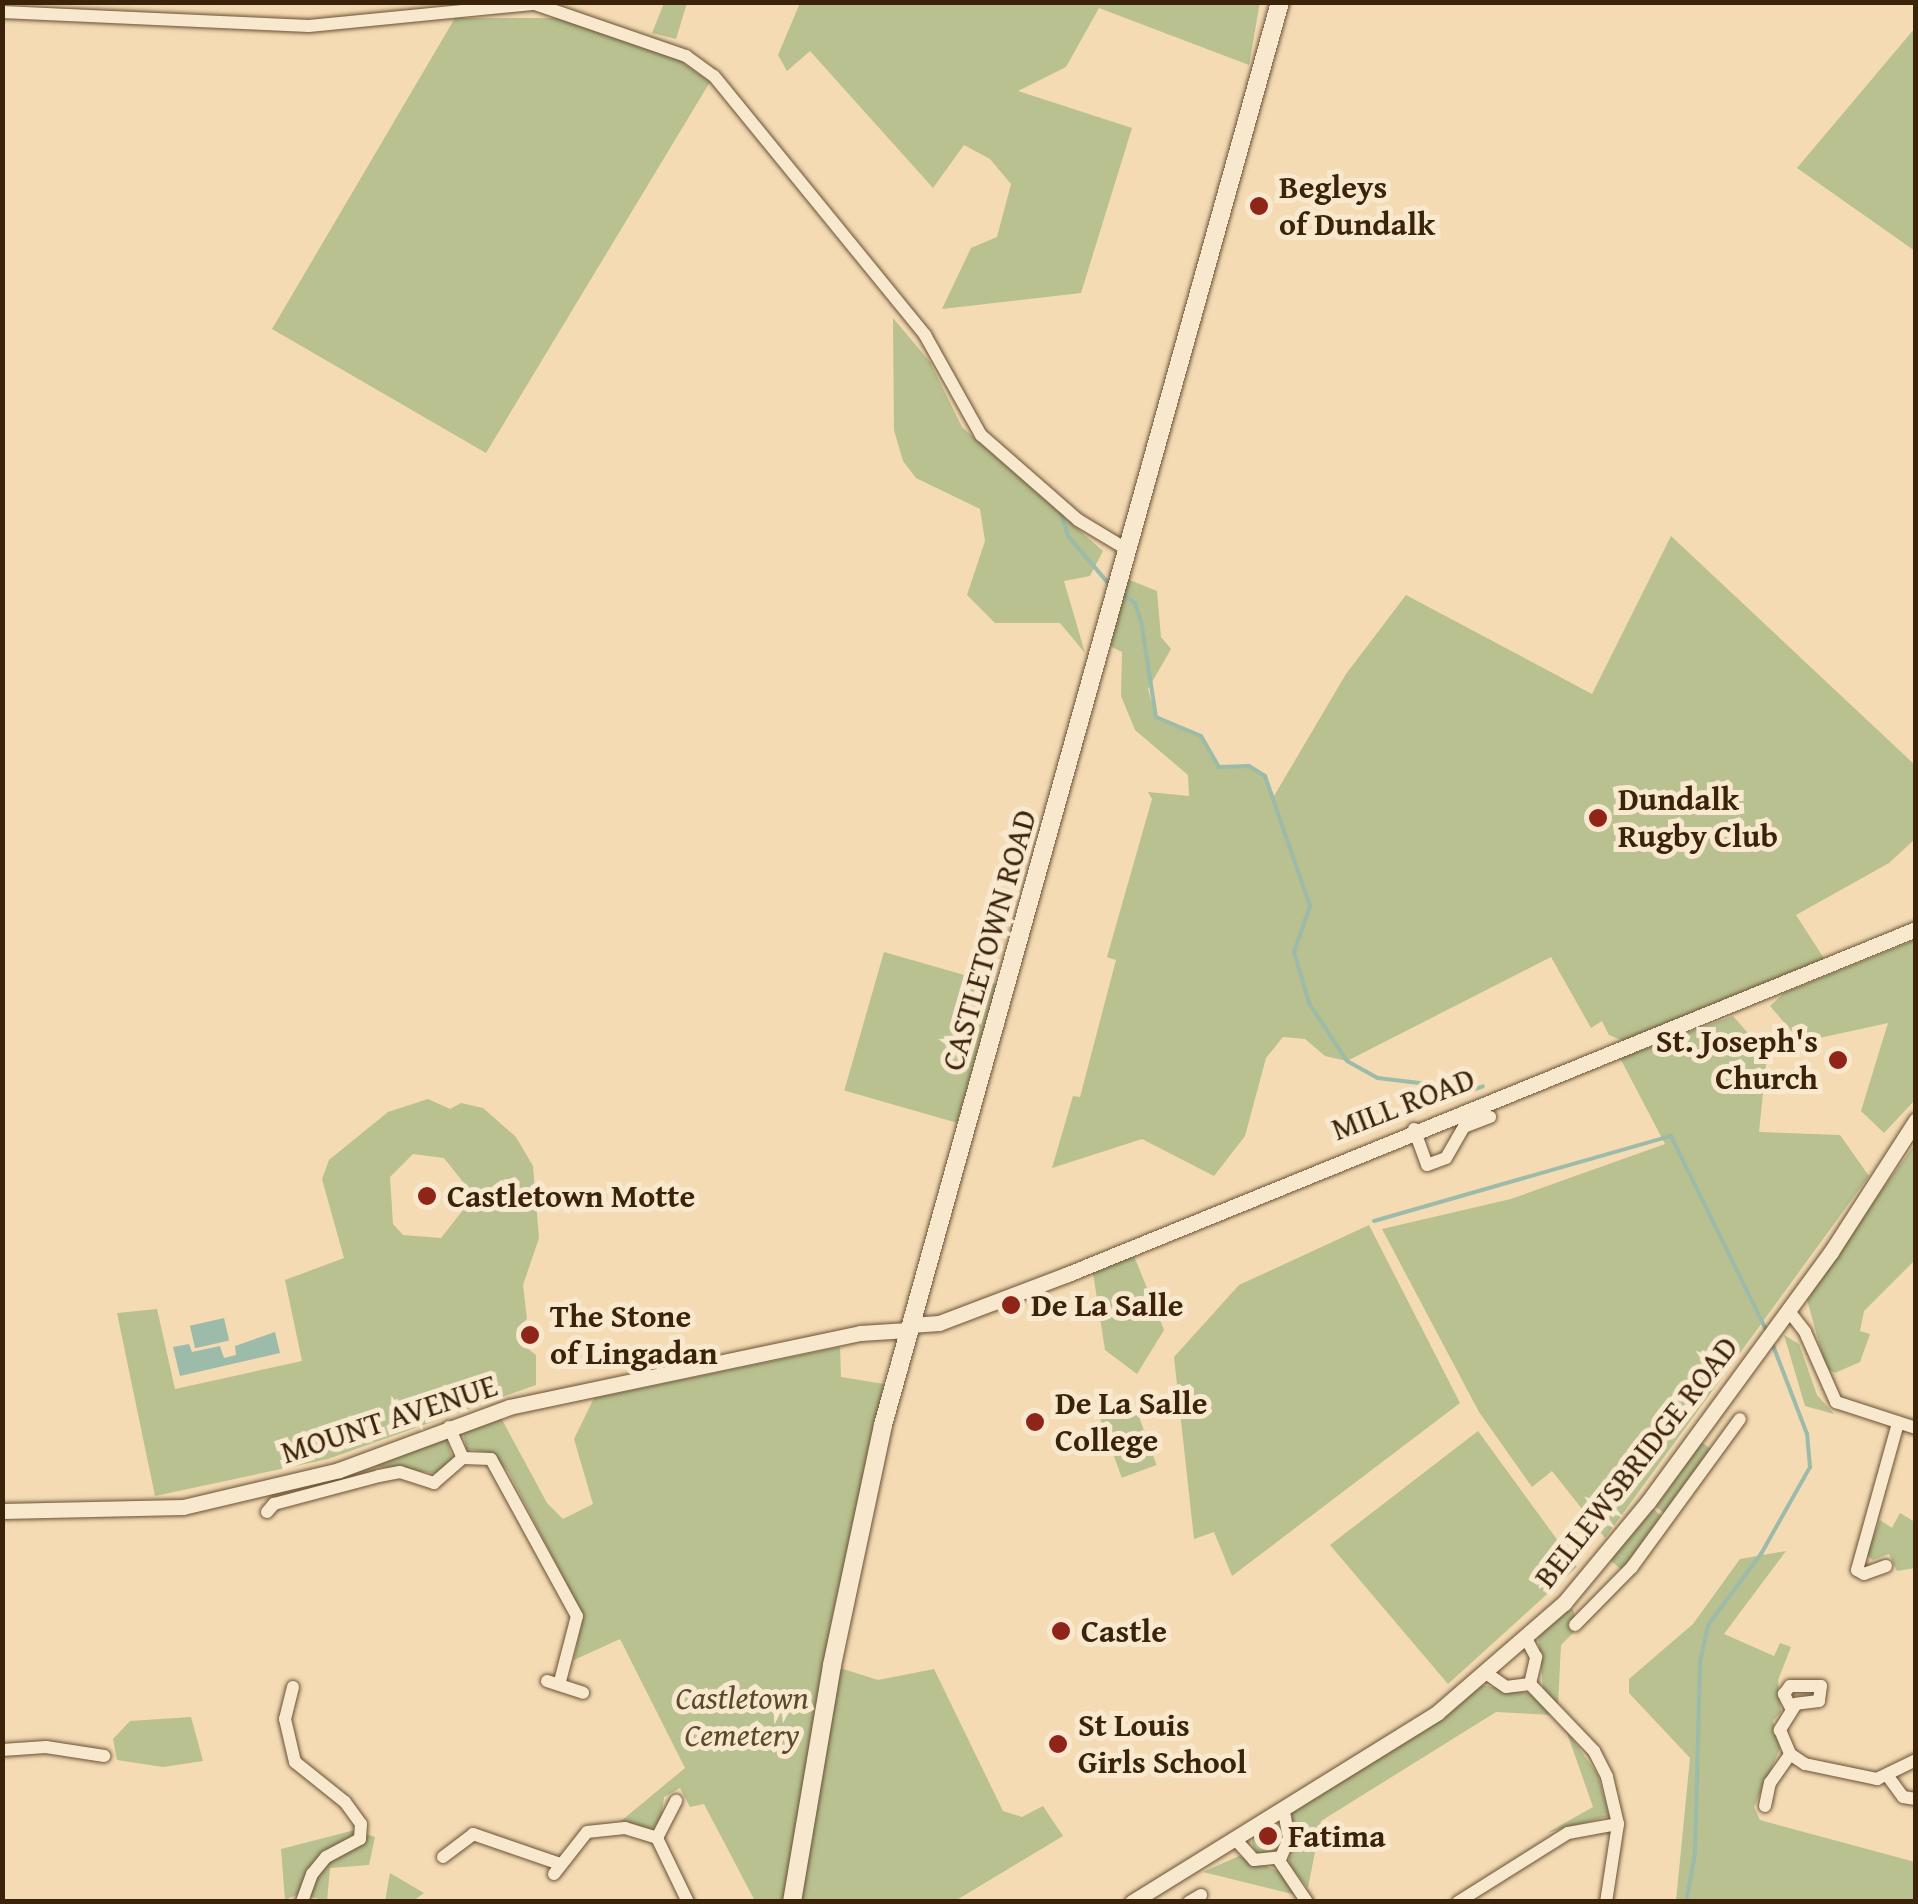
<!DOCTYPE html>
<style>
body{margin:0}
#map{position:relative;width:1918px;height:1904px;overflow:hidden;background:#f4dbb4;font-family:"Gentium Book Plus",serif}
div>[style]{position:absolute}
[style*='--x']{left:calc(var(--x)*1px);top:calc(var(--y)*1px);width:calc(var(--w)*1px);rotate:calc(var(--a)*1deg)}
.green>*{inset:0;background:#b8c18f;transform-origin:0 0}
.round{border-radius:50%}
.water>*{inset:0;background:#9cbba9;transform-origin:0 0}
.stream>*{height:4px;margin:-2px;padding:0 2px;transform-origin:2px;border-radius:2px;background:#9cbba9}
.roads{filter:drop-shadow(0 0 2px #695134) drop-shadow(0 0 2px #695134)}
.minor>*{height:12px;margin:-6px;padding:0 6px;transform-origin:6px;border-radius:6px;background:#f8e8ce}
.tertiary>*{height:15px;margin:-7.5px;padding:0 7.5px;transform-origin:7.5px;border-radius:7.5px;background:#f8e8ce}
.secondary>*{height:18px;margin:-9px;padding:0 9px;transform-origin:9px;border-radius:9px;background:#f8e8ce}
.dots>*{width:28px;height:28px;translate:-50% -50%;box-sizing:border-box;border:5px solid #f8e8ce;border-radius:50%}
span{translate:-50% -50%;white-space:nowrap;text-align:center;line-height:1.15;-webkit-text-stroke:10px #f8e8ce;paint-order:stroke}
.poi-label{font-size:32px;color:#3b230a;font-weight:700}
.left{translate:0 -50%;text-align:left}
.right{translate:-100% -50%;text-align:right}
.street-label{font-size:32px;color:#3b230a}
.park-label{font-size:32px;color:#5a4a2b;font-style:italic}
.frame{position:absolute;inset:0;border:5px solid #3b230a;pointer-events:none}
</style>
<div id="map">
<div class="green">
<div style="clip-path:polygon(1260px 2px,1249px 65px,1099px 8px,1066px 67px,1018px 91px,1132px 128px,1081px 293px,942px 309px,971px 248px,997px 237px,1011px 184px,990px 159px,964px 145px,933px 188px,810px 51px,787px 71px,778px 55px,800px 3px)"></div>
<div style="clip-path:polygon(664px 3px,687px 3px,676px 39px,652px 33px)"></div>
<div style="clip-path:polygon(455px 18px,560px 18px,679px 60px,710px 82px,486px 453px,272px 329px)"></div>
<div style="clip-path:polygon(1915px 28px,1916px 251px,1915px 251px,1797px 168px)"></div>
<div style="clip-path:polygon(893px 318px,930px 362px,962px 427px,1103px 551px,1090px 576px,1064px 581px,1085px 653px,1060px 623px,995px 623px,967px 595px,985px 541px,980px 509px,916px 478px,903px 461px,894px 430px)"></div>
<div style="clip-path:polygon(1671px 536px,1915px 765px,1915px 839px,1889px 863px,1796px 915px,1825px 960px,1626px 1042px,1609px 1035px,1602px 1021px,1591px 1028px,1551px 957px,1347px 1061px,1325px 1056px,1305px 1039px,1283px 1037px,1266px 1058px,1245px 1136px,1214px 1176px,1142px 1139px,1052px 1168px,1073px 1096px,1080px 1097px,1116px 960px,1107px 957px,1152px 799px,1148px 792px,1189px 796px,1188px 775px,1135px 730px,1121px 696px,1122px 652px,1110px 646px,1127px 579px,1157px 591px,1161px 637px,1171px 649px,1148px 689px,1156px 717px,1201px 736px,1219px 767px,1249px 766px,1265px 776px,1274px 796px,1346px 674px,1406px 595px,1592px 694px)"></div>
<div style="clip-path:polygon(1915px 940px,1915px 1100px,1884px 1133px,1861px 1111px,1888px 1023px,1801px 1042px,1770px 1006px,1784px 993px)"></div>
<div style="left:884px;top:952px;width:117px;height:144px;rotate:16deg"></div>
<div style="clip-path:polygon(1733px 1016px,1767px 1055px,1759px 1132px,1840px 1135px,1869px 1176px,1605px 1538px,1552px 1471px,1532px 1487px,1479px 1412px,1382px 1229px,1511px 1199px,1665px 1144px,1620px 1058px)"></div>
<div style="clip-path:polygon(evenodd,428px 1099px,450px 1109px,461px 1103px,483px 1108px,516px 1137px,533px 1166px,539px 1238px,523px 1285px,527px 1319px,517px 1328px,518px 1341px,536px 1355px,536px 1385px,328px 1459px,155px 1496px,117px 1313px,157px 1309px,175px 1389px,302px 1361px,285px 1280px,344px 1258px,322px 1179px,329px 1160px,388px 1112px,428px 1099px,413px 1154px,444px 1158px,467px 1187px,463px 1210px,441px 1238px,403px 1235px,393px 1224px,390px 1177px,413px 1154px)"></div>
<div style="clip-path:polygon(1915px 1144px,1915px 1260px,1864px 1311px,1860px 1331px,1870px 1334px,1860px 1362px,1835px 1373px,1826px 1368px,1806px 1296px)"></div>
<div style="clip-path:polygon(1369px 1225px,1460px 1403px,1232px 1576px,1214px 1532px,1194px 1539px,1174px 1357px,1239px 1285px)"></div>
<div style="clip-path:polygon(1134px 1256px,1164px 1330px,1137px 1374px,1105px 1350px,1093px 1273px)"></div>
<div style="clip-path:polygon(1784px 1335px,1799px 1344px,1817px 1395px,1834px 1414px,1805px 1406px)"></div>
<div style="clip-path:polygon(840px 1347px,841px 1377px,884px 1384px,831px 1623px,785px 1901px,755px 1901px,704px 1804px,690px 1807px,680px 1788px,664px 1797px,661px 1821px,651px 1829px,621px 1821px,685px 1768px,620px 1639px,574px 1660px,583px 1615px,508px 1471px,486px 1452px,466px 1449px,463px 1431px,500px 1416px,547px 1503px,563px 1519px,593px 1504px,574px 1439px,594px 1398px)"></div>
<div style="left:1134px;top:1403px;width:66px;height:37px;rotate:70deg"></div>
<div style="clip-path:polygon(1478px 1431px,1577px 1567px,1448px 1684px,1330px 1545px)"></div>
<div style="clip-path:polygon(446px 1438px,453px 1460px,443px 1474px,374px 1466px)"></div>
<div style="left:1701px;top:1442px;width:16px;height:79px;rotate:35deg"></div>
<div style="left:1652px;top:1508px;width:16px;height:67px;rotate:40deg"></div>
<div style="clip-path:polygon(1900px 1513px,1915px 1522px,1915px 1568px,1897px 1571px,1889px 1554px,1873px 1560px,1866px 1555px,1880px 1520px,1892px 1528px)"></div>
<div style="clip-path:polygon(1786px 1551px,1724px 1634px,1774px 1656px,1780px 1643px,1791px 1647px,1778px 1680px,1781px 1712px,1773px 1721px,1780px 1749px,1754px 1807px,1760px 1820px,1915px 1862px,1915px 1901px,1676px 1901px,1690px 1758px,1629px 1693px,1629px 1679px,1693px 1624px,1740px 1559px)"></div>
<div style="clip-path:polygon(1566px 1608px,1573px 1609px,1577px 1629px,1561px 1645px,1558px 1705px,1543px 1688px,1538px 1635px)"></div>
<div style="clip-path:polygon(840px 1668px,878px 1680px,934px 1669px,1003px 1811px,1022px 1817px,1043px 1806px,1063px 1836px,955px 1901px,801px 1902px)"></div>
<div style="clip-path:polygon(1481px 1685px,1531px 1694px,1552px 1715px,1496px 1712px,1321px 1821px,1308px 1888px,1289px 1864px,1292px 1813px)"></div>
<div style="clip-path:polygon(191px 1717px,203px 1761px,163px 1767px,117px 1760px,113px 1739px,130px 1721px)"></div>
<div style="clip-path:polygon(1566px 1730px,1598px 1775px,1609px 1816px,1547px 1833px,1593px 1807px)"></div>
<div class="round" style="left:1252px;top:1826px;width:30px;height:30px"></div>
<div style="clip-path:polygon(355px 1830px,375px 1837px,369px 1865px,330px 1868px,327px 1901px,299px 1894px,285px 1900px,281px 1849px)"></div>
<div style="clip-path:polygon(1239px 1856px,1279px 1871px,1296px 1895px,1203px 1872px)"></div>
<div style="clip-path:polygon(390px 1873px,424px 1893px,413px 1901px,385px 1901px)"></div>
</div>
<div class="water">
<div style="left:224px;top:1318px;width:23px;height:35px;rotate:77deg"></div>
<div style="clip-path:polygon(275px 1332px,280px 1353px,180px 1376px,173px 1347px,189px 1344px,192px 1352px,220px 1346px,224px 1358px,236px 1355px,235px 1346px)"></div>
</div>
<div class="stream">
<div style="--x:1060;--y:510;--w:27;--a:73"></div>
<div style="--x:1068;--y:536;--w:63;--a:49.5"></div>
<div style="--x:1121;--y:593;--w:17;--a:36"></div>
<div style="--x:1135;--y:603;--w:19;--a:72"></div>
<div style="--x:1141;--y:621;--w:97;--a:81.1"></div>
<div style="--x:1156;--y:717;--w:49;--a:22.9"></div>
<div style="--x:1201;--y:736;--w:36;--a:60"></div>
<div style="--x:1219;--y:767;--w:30;--a:-2"></div>
<div style="--x:1249;--y:766;--w:19;--a:32"></div>
<div style="--x:1265;--y:776;--w:138;--a:70.9"></div>
<div style="--x:1310;--y:906;--w:49;--a:109.2"></div>
<div style="--x:1294;--y:952;--w:53;--a:73.6"></div>
<div style="--x:1309;--y:1003;--w:69;--a:56.8"></div>
<div style="--x:1347;--y:1061;--w:35;--a:29"></div>
<div style="--x:1378;--y:1078;--w:50;--a:6.8"></div>
<div style="--x:1428;--y:1084;--w:23;--a:40"></div>
<div style="--x:1446;--y:1099;--w:39;--a:-19"></div>
<div style="--x:1374;--y:1221;--w:309;--a:-16"></div>
<div style="--x:1671;--y:1136;--w:216;--a:63.9"></div>
<div style="--x:1686;--y:1902;--w:49;--a:-79.4"></div>
<div style="--x:1695;--y:1854;--w:193;--a:-88.5"></div>
<div style="--x:1700;--y:1661;--w:37;--a:-77"></div>
<div style="--x:1708;--y:1625;--w:89;--a:-53.3"></div>
<div style="--x:1761;--y:1554;--w:100;--a:-60.6"></div>
<div style="--x:1810;--y:1467;--w:33;--a:-95"></div>
<div style="--x:1807;--y:1434;--w:97;--a:-111"></div>
</div>
<div class="roads">
<div class="minor">
<div style="--x:2;--y:12;--w:307;--a:2.6"></div>
<div style="--x:309;--y:26;--w:227;--a:-5.6"></div>
<div style="--x:535;--y:4;--w:160;--a:19"></div>
<div style="--x:686;--y:56;--w:34;--a:36"></div>
<div style="--x:714;--y:76;--w:334;--a:50.8"></div>
<div style="--x:925;--y:335;--w:115;--a:60.8"></div>
<div style="--x:981;--y:435;--w:129;--a:41.2"></div>
<div style="--x:1078;--y:520;--w:58;--a:31"></div>
<div style="--x:1414;--y:1129;--w:38;--a:70"></div>
<div style="--x:1427;--y:1165;--w:20;--a:-20"></div>
<div style="--x:1446;--y:1158;--w:36;--a:-60"></div>
<div style="--x:1464;--y:1127;--w:28;--a:-21"></div>
<div style="--x:1788;--y:1310;--w:28;--a:52"></div>
<div style="--x:1805;--y:1332;--w:77;--a:66.1"></div>
<div style="--x:1836;--y:1402;--w:84;--a:18"></div>
<div style="--x:449;--y:1427;--w:34;--a:66"></div>
<div style="--x:267;--y:1512;--w:11;--a:-49"></div>
<div style="--x:274;--y:1504;--w:109;--a:-14.9"></div>
<div style="--x:379;--y:1476;--w:21;--a:-11"></div>
<div style="--x:400;--y:1472;--w:36;--a:18"></div>
<div style="--x:434;--y:1483;--w:38;--a:-41"></div>
<div style="--x:463;--y:1458;--w:28;--a:2"></div>
<div style="--x:491;--y:1459;--w:179;--a:61.3"></div>
<div style="--x:577;--y:1616;--w:71;--a:104.6"></div>
<div style="--x:1886;--y:1566;--w:23;--a:160"></div>
<div style="--x:1864;--y:1574;--w:8;--a:-150"></div>
<div style="--x:1857;--y:1570;--w:153;--a:-74.4"></div>
<div style="--x:1575;--y:1625;--w:81;--a:-45.5"></div>
<div style="--x:1632;--y:1567;--w:183;--a:-53.9"></div>
<div style="--x:1486;--y:1673;--w:24;--a:35"></div>
<div style="--x:1506;--y:1687;--w:24;--a:-7"></div>
<div style="--x:1530;--y:1684;--w:28;--a:-77"></div>
<div style="--x:1536;--y:1657;--w:21;--a:-118"></div>
<div style="--x:547;--y:1681;--w:38;--a:18"></div>
<div style="--x:1530;--y:1684;--w:93;--a:46.3"></div>
<div style="--x:1594;--y:1751;--w:29;--a:63"></div>
<div style="--x:1607;--y:1777;--w:48;--a:76.8"></div>
<div style="--x:1618;--y:1824;--w:79;--a:98.7"></div>
<div style="--x:293;--y:1687;--w:33;--a:104"></div>
<div style="--x:285;--y:1719;--w:44;--a:76.9"></div>
<div style="--x:295;--y:1762;--w:64;--a:38.7"></div>
<div style="--x:345;--y:1802;--w:27;--a:54"></div>
<div style="--x:361;--y:1824;--w:15;--a:94"></div>
<div style="--x:360;--y:1839;--w:38;--a:152"></div>
<div style="--x:326;--y:1857;--w:22;--a:129"></div>
<div style="--x:312;--y:1874;--w:30;--a:110"></div>
<div style="--x:1791;--y:1708;--w:16;--a:-117"></div>
<div style="--x:1784;--y:1694;--w:10;--a:-53"></div>
<div style="--x:1790;--y:1686;--w:31;--a:0"></div>
<div style="--x:1821;--y:1686;--w:15;--a:98"></div>
<div style="--x:1819;--y:1701;--w:23;--a:173"></div>
<div style="--x:1796;--y:1704;--w:31;--a:122"></div>
<div style="--x:1780;--y:1730;--w:26;--a:67"></div>
<div style="--x:1790;--y:1754;--w:18;--a:34"></div>
<div style="--x:1805;--y:1764;--w:74;--a:11.8"></div>
<div style="--x:1877;--y:1779;--w:43;--a:-26"></div>
<div style="--x:2;--y:1750;--w:44;--a:-3.9"></div>
<div style="--x:46;--y:1747;--w:59;--a:8.8"></div>
<div style="--x:1887;--y:1775;--w:27;--a:54"></div>
<div style="--x:1903;--y:1797;--w:13;--a:9"></div>
<div style="--x:1765;--y:1806;--w:24;--a:-78"></div>
<div style="--x:1770;--y:1783;--w:35;--a:-55"></div>
<div style="--x:657;--y:1838;--w:42;--a:-62.8"></div>
<div style="--x:1236;--y:1840;--w:27;--a:48"></div>
<div style="--x:1254;--y:1860;--w:27;--a:-6"></div>
<div style="--x:1281;--y:1857;--w:21;--a:-67"></div>
<div style="--x:1289;--y:1838;--w:26;--a:-101"></div>
<div style="--x:443;--y:1857;--w:38;--a:-37"></div>
<div style="--x:473;--y:1834;--w:92;--a:19"></div>
<div style="--x:1278;--y:1859;--w:52;--a:56"></div>
<div style="--x:554;--y:1874;--w:53;--a:-51.8"></div>
<div style="--x:587;--y:1832;--w:38;--a:-6"></div>
<div style="--x:625;--y:1828;--w:34;--a:17"></div>
<div style="--x:657;--y:1838;--w:71;--a:64.2"></div>
<div style="--x:1189;--y:1902;--w:14;--a:-30"></div>
<div style="--x:1458;--y:1902;--w:130;--a:-32.1"></div>
<div style="--x:1568;--y:1833;--w:51;--a:-10.2"></div>
</div>
<div class="tertiary">
<div style="--x:910;--y:1325;--w:29;--a:-4"></div>
<div style="--x:939;--y:1323;--w:138;--a:-20.8"></div>
<div style="--x:1068;--y:1274;--w:915;--a:-22.14"></div>
<div style="--x:2;--y:1511;--w:181;--a:-1.3"></div>
<div style="--x:183;--y:1507;--w:160;--a:-13.3"></div>
<div style="--x:339;--y:1470;--w:181;--a:-20.3"></div>
<div style="--x:509;--y:1407;--w:359;--a:-11.9"></div>
<div style="--x:860;--y:1333;--w:48;--a:-3.6"></div>
<div style="--x:1132;--y:1902;--w:360;--a:-31.8"></div>
<div style="--x:1438;--y:1712;--w:167;--a:-40.9"></div>
<div style="--x:1564;--y:1603;--w:131;--a:-50.3"></div>
<div style="--x:1648;--y:1502;--w:310;--a:-53.8"></div>
<div style="--x:1831;--y:1252;--w:157;--a:-57.2"></div>
</div>
<div class="secondary">
<div style="--x:792;--y:1902;--w:240;--a:-80.4"></div>
<div style="--x:832;--y:1665;--w:245;--a:-78"></div>
<div style="--x:883;--y:1425;--w:1477;--a:-74.41"></div>
</div>
</div>
<div class="dots">
<div style="left:1259px;top:206px;background:#8f2418"></div>
<div style="left:1598px;top:818px;background:#8f2418"></div>
<div style="left:1838px;top:1060px;background:#8f2418"></div>
<div style="left:427px;top:1196px;background:#8f2418"></div>
<div style="left:1011px;top:1305px;background:#8f2418"></div>
<div style="left:530px;top:1335px;background:#8f2418"></div>
<div style="left:1035px;top:1422px;background:#8f2418"></div>
<div style="left:1061px;top:1631px;background:#8f2418"></div>
<div style="left:1058px;top:1744px;background:#8f2418"></div>
<div style="left:1268px;top:1836px;background:#8f2418"></div>
</div>
<div class="poi-label">
<span class="left" style="left:1279px;top:206px">Begleys<br>of Dundalk</span>
<span class="left" style="left:1618px;top:818px">Dundalk<br>Rugby Club</span>
<span class="right" style="left:1818px;top:1060px">St. Joseph's<br>Church</span>
<span class="left" style="left:447px;top:1196px">Castletown Motte</span>
<span class="left" style="left:1031px;top:1305px">De La Salle</span>
<span class="left" style="left:550px;top:1335px">The Stone<br>of Lingadan</span>
<span class="left" style="left:1055px;top:1422px">De La Salle<br>College</span>
<span class="left" style="left:1081px;top:1631px">Castle</span>
<span class="left" style="left:1078px;top:1744px">St Louis<br>Girls School</span>
<span class="left" style="left:1288px;top:1836px">Fatima</span>
</div>
<div class="street-label">
<span style="left:989px;top:940px;rotate:-74deg">CASTLETOWN ROAD</span>
<span style="left:1403px;top:1104px;rotate:-21deg">MILL ROAD</span>
<span style="left:389px;top:1419px;rotate:-18deg">MOUNT AVENUE</span>
<span style="left:1636px;top:1462px;rotate:-52deg">BELLEWSBRIDGE ROAD</span>
</div>
<div class="park-label">
<span style="left:742px;top:1717px">Castletown<br>Cemetery</span>
</div>
<div class="frame"></div>
</div>
